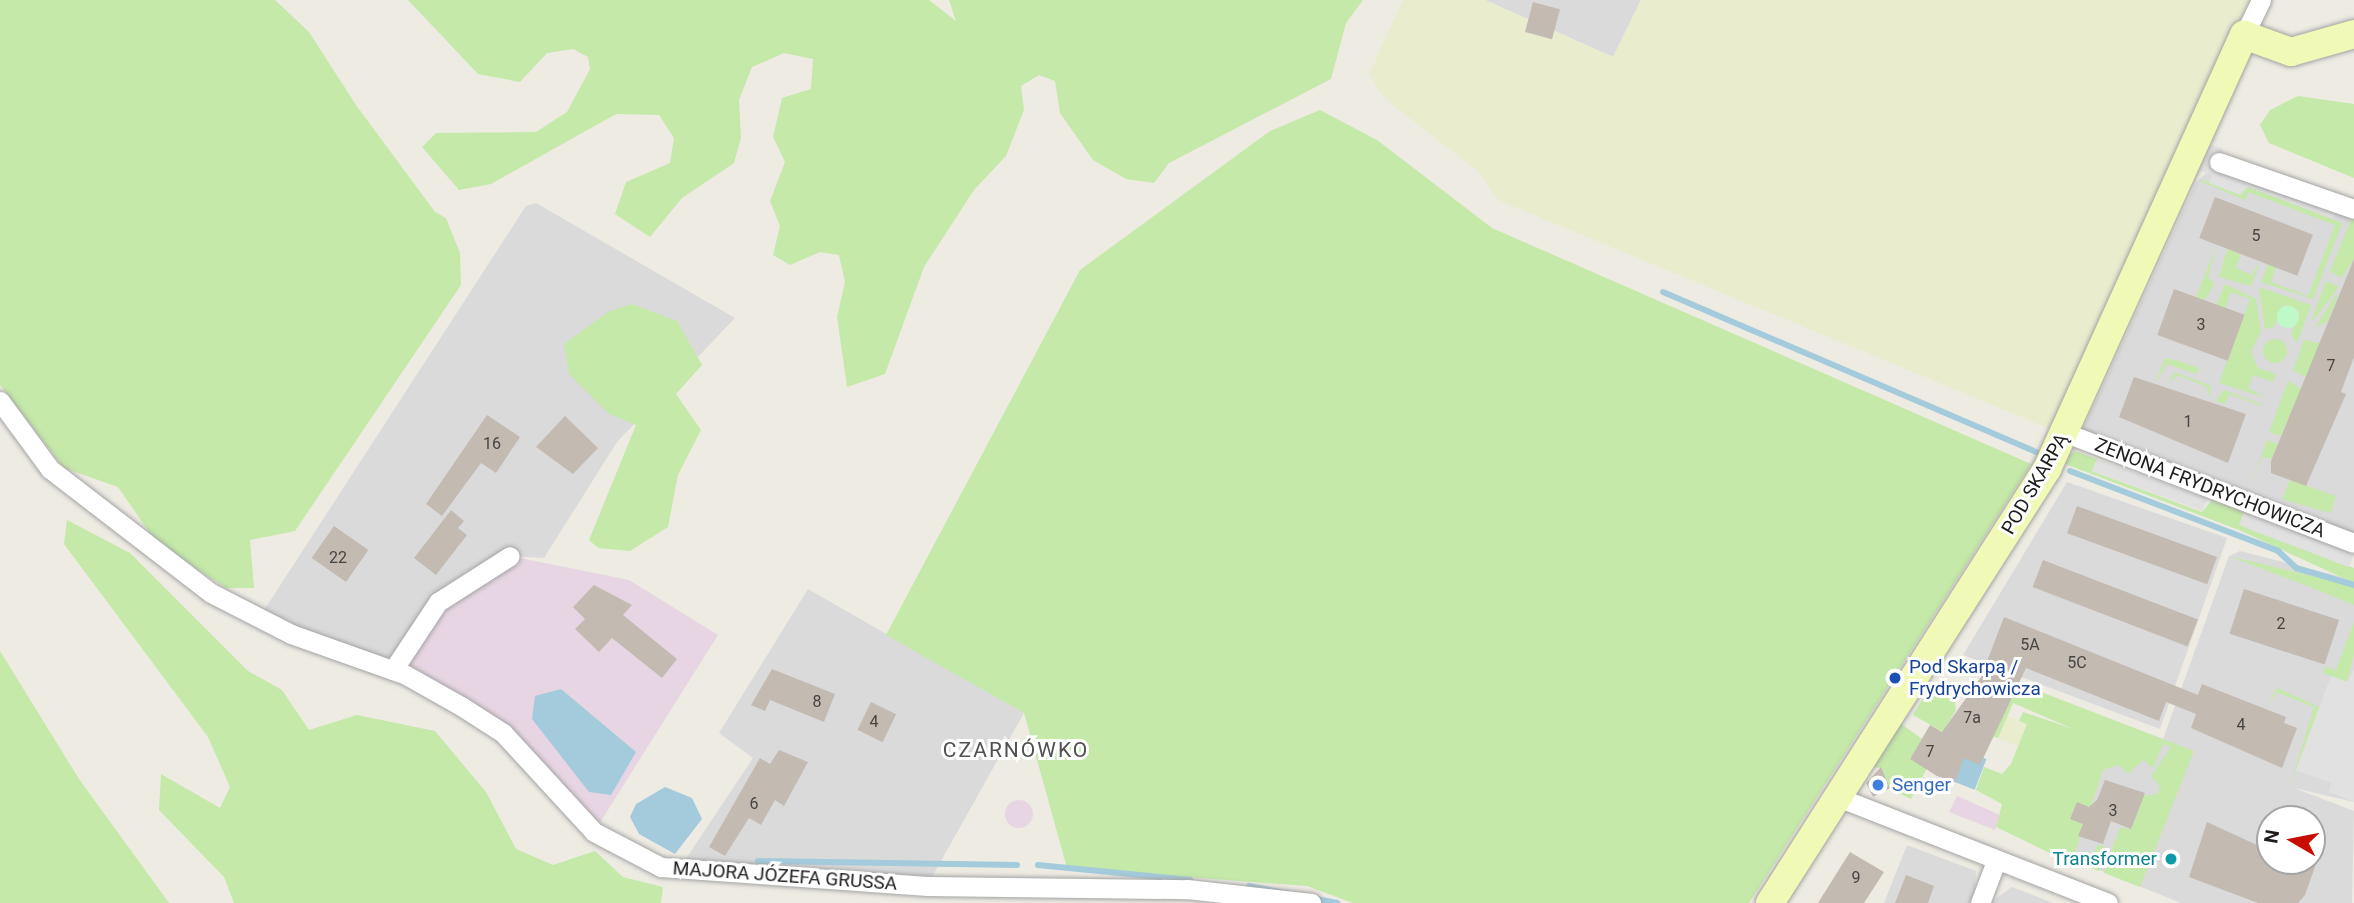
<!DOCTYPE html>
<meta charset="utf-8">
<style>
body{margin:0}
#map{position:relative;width:2354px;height:903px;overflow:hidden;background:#eeebe3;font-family:Roboto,sans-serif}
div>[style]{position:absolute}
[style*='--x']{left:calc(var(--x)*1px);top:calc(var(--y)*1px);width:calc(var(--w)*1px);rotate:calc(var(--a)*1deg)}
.residential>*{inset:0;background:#dbdada}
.industrial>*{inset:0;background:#e7d5e3}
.round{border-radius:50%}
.farmland>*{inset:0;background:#e9edce;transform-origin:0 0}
.grass>*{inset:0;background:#c4e9a8}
.park>*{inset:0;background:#bff9c8}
.parking>*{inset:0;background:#e1e1e1;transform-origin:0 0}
.water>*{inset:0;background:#a3cbdc;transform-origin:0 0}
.stream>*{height:6px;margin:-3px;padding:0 3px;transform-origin:3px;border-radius:3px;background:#a3cbdc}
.building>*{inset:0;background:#c3bab2;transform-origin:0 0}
.roads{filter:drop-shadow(0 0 2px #a4a4a4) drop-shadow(0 0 2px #a4a4a4)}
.street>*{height:19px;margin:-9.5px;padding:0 9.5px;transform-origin:9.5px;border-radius:9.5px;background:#fff}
.secondary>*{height:28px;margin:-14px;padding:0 14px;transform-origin:14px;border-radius:14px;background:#f1f9b6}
.dots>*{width:19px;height:19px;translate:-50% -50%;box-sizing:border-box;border:4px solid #fff;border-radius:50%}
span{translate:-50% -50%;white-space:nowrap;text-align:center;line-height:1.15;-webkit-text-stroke:6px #fff;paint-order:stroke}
.number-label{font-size:16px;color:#464442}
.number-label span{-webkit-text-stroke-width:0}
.street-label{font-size:19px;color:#1d1d1d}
.transit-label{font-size:19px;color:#164399}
.left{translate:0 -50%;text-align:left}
.shop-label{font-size:19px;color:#366cbe}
.culture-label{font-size:19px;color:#0d838f}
.right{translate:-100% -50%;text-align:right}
.neighbourhood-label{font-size:21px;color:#505050;letter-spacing:2px}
.north{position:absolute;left:2256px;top:805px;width:70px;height:70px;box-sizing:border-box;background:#fff;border:2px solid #a5a5a5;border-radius:50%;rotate:280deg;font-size:19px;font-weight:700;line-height:28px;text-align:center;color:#1d1d1d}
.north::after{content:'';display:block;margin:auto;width:24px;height:32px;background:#c90e01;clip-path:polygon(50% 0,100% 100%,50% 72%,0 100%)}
</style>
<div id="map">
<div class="residential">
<div style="clip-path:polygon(1485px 0,1641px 0,1613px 57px)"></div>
<div style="clip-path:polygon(2219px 162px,2354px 209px,2354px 543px,2079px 438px,2196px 182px)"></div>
<div style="clip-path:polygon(536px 203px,735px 318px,617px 442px,544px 558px,510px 556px,393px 670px,259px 618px,526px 206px)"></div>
<div style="clip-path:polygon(2067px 482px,2227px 538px,2160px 729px,1963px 655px)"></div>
<div style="clip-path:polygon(evenodd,2240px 551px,2354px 580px,2354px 802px,2294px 788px,2354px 811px,2352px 903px,2181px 903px,2057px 853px,2109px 719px,2163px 739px,2229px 556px,2240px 551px,2270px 819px,2312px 819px,2312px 861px,2270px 861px,2270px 819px)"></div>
<div style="clip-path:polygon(808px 589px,1024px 713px,927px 886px,679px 869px,753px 758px,719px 733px)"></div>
<div style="clip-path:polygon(1907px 845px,1976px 871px,1974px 903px,1884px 903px)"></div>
<div style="clip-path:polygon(2012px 887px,2053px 903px,1990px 903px)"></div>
</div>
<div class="industrial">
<div style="clip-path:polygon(510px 556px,629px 580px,718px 635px,594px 832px,503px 733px,393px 670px,415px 632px)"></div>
<div style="clip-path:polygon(1957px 796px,2000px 815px,1995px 830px,1949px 812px)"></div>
<div class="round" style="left:1005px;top:800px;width:28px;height:28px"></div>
</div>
<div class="farmland">
<div style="clip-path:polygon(1403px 0,1485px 0,1613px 57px,1641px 0,2249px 0,2055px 431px,1498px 200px,1478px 171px,1385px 99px,1369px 74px)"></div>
<div style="left:2007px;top:716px;width:22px;height:24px;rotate:22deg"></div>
</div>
<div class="grass">
<div style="clip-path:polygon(0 0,275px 0,309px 32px,356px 105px,435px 212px,446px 218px,460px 253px,461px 285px,295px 531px,250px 540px,254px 588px,226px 588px,156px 542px,118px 487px,64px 468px,0 385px)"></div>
<div style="clip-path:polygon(408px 0,929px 0,956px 21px,949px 0,1363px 0,1346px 23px,1331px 79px,1169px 163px,1154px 183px,1126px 179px,1093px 160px,1060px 113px,1055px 81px,1039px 75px,1021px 86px,1024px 110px,1006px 156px,974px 190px,924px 267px,885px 374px,847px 387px,837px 317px,845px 282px,839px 255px,820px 252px,790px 265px,773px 255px,780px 226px,770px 201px,785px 162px,773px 137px,782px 98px,811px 89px,813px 59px,784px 53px,752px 67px,739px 100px,741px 138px,734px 163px,682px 198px,650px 237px,615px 214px,626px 182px,670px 163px,674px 138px,659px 115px,616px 114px,491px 184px,459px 190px,422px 147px,436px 133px,536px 132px,567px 112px,590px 69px,588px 57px,573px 49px,547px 53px,520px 82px,478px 74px)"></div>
<div style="clip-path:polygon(2298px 96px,2354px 104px,2354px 178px,2269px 143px,2260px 125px,2270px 110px)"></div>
<div style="clip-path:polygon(1320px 110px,1377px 140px,1492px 228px,2031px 464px,1749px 903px,1353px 903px,1307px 886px,1067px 868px,1024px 713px,886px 635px,1080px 270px,1270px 131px)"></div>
<div style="clip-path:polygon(2198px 180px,2247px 186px,2342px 223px,2313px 299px,2261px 282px,2268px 264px,2276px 267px,2271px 282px,2308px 296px,2335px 225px,2248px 192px,2245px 200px)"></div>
<div style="clip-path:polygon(2354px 213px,2354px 259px,2341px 278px,2330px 271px)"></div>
<div style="clip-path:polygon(2217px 245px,2208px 277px,2214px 284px,2205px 300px,2196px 297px)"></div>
<div style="clip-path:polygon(2227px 249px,2241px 254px,2236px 268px,2252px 275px,2260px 261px,2251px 286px,2219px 277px)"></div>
<div style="clip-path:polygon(2326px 281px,2339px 287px,2314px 320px,2312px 319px)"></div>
<div style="clip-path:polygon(2225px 284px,2256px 299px,2261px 331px,2251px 352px,2258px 368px,2276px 374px,2273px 382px,2253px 375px,2248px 388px,2267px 398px,2219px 383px,2250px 299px,2231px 292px,2225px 309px,2216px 305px)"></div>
<div style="clip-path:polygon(2259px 287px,2311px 305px,2297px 343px,2291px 334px,2300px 311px,2283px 305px,2274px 327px,2265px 329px)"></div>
<div style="clip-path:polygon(2338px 295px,2328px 321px,2315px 328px,2336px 295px)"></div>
<div style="clip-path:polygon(632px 304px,677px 321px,702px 365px,676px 394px,701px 430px,678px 475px,668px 527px,630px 551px,598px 548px,589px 540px,636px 425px,608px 413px,569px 374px,564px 344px,608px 312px)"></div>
<div class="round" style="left:2263px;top:339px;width:24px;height:24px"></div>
<div style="clip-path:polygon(2304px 340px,2320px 343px,2307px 378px,2293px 370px)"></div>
<div style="clip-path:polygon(2165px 358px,2179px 361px,2199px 368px,2196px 374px,2167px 364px,2155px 384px)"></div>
<div style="clip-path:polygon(2175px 372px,2211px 386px,2209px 398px,2207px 387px,2178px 375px,2168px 384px)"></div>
<div style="clip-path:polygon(2288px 381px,2303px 390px,2280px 436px,2269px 432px)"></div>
<div style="clip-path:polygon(2224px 390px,2261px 404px,2262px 406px,2229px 394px,2225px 404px,2216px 401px)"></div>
<div style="clip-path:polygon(2267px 440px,2278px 444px,2272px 459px,2262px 457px,2250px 487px)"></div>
<div style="clip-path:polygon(2075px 451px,2097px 459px,2092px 471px,2202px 512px,2212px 500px,2244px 512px,2240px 525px,2354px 568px,2354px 583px,2239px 530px,2060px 462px)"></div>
<div style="clip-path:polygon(2290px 480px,2336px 496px,2330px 513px,2282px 499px)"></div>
<div style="clip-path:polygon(67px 520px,130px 553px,248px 671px,282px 690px,309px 730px,357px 715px,435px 731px,486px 792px,516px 849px,553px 865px,595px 851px,623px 877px,663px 887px,661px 903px,234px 903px,224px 877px,159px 810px,161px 774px,220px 808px,230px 787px,208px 737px,64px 544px)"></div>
<div style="clip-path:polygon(2229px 556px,2354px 586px,2354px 605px,2315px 589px)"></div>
<div style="clip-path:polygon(2354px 622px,2354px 654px,2347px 682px,2323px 673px,2325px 667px,2336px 670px)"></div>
<div style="clip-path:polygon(0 651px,79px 779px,169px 903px,0 903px)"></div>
<div style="clip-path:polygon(2020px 684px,2194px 751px,2140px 887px,2104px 873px,2106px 864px,2120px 828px,2131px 829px,2143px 796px,2158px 794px,2160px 786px,2151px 776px,2171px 747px,2163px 744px,2153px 768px,2143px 760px,2128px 774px,2119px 765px,2103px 770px,2076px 850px,2068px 858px,2056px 856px,1996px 827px,2002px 804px,1976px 790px,1984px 767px,2002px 774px,2011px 764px,2027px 724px,2019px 721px,2023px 712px,2073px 729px,2013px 703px,1998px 738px,1989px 735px)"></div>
<div style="clip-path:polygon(2277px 688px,2319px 707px,2290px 787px,2314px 707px,2277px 692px,2266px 709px)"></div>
<div style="clip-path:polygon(1928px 690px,1954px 699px,1956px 710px,1943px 732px,1913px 715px)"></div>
<div style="clip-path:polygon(1900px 723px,1922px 739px,1910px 759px,1927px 768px,1911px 799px,1891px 790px,1881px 768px,1872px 767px)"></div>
<div style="clip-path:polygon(2099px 844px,2108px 850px,2099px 871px,2085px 866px)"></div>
</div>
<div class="park">
<div class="round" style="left:2277px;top:306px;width:22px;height:22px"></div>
</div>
<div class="parking">
<div style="clip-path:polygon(2208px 144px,2223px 149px,2219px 161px,2338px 208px,2333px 219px,2248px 187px,2240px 195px,2209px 183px,2212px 176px,2199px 170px)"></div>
<div style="left:2097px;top:459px;width:117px;height:13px;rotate:20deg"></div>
<div style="left:2244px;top:512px;width:118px;height:14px;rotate:21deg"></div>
<div style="clip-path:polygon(2354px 670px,2354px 802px,2329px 792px,2331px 783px,2296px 770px,2331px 676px,2347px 682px)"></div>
</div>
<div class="water">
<div style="clip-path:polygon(561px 689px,636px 752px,611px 795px,589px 792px,532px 719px,535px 696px)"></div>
<div style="left:1966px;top:751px;width:22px;height:33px;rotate:21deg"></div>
<div style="clip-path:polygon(665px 787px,692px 798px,702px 819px,675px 854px,639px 834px,630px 817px,636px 804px)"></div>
</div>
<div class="stream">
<div style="--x:1663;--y:292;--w:406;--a:23.2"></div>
<div style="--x:2070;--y:471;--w:223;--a:21"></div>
<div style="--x:2278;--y:551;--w:25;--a:43"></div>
<div style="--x:2296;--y:568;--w:60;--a:16.3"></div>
<div style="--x:758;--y:861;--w:259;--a:0.9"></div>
<div style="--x:1038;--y:865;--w:153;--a:5.6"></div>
<div style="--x:1249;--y:886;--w:90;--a:10.9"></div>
</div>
<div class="building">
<div style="left:1533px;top:2px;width:28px;height:31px;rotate:15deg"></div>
<div style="left:2215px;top:197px;width:105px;height:44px;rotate:21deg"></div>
<div style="clip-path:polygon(2354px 259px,2354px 357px,2341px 392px,2346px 394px,2306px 486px,2271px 473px,2271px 461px)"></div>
<div style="left:2174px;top:289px;width:75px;height:49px;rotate:20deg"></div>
<div style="clip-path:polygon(2134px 377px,2246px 414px,2228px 463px,2119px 417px)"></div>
<div style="clip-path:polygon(487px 415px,520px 437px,496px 473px,481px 463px,442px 516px,426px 504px)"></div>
<div style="clip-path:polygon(565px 416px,598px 448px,573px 474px,536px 447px)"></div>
<div style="left:2077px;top:506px;width:149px;height:29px;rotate:20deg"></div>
<div style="clip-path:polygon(451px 510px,464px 521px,458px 528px,467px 535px,436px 575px,414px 558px)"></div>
<div style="left:334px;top:526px;width:42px;height:39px;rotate:35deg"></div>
<div style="left:2043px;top:560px;width:166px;height:29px;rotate:21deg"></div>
<div style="clip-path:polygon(594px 585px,632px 605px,623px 615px,677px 659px,662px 678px,612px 638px,599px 652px,575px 629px,585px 619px,573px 607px)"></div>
<div style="left:2244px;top:589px;width:100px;height:47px;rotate:18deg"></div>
<div style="clip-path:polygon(2004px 617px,2198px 695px,2202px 684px,2286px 717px,2284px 723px,2297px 728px,2282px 768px,2191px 728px,2196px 714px,2166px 702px,2159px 721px,2026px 668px,1980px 765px,1964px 758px,1955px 782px,1937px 776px,1910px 759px,1930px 725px,1942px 732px,1981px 677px)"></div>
<div style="clip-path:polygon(772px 669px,835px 694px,824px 722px,770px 700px,765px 711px,751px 705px)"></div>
<div style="left:871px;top:702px;width:28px;height:31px;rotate:26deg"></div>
<div style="clip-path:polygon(779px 750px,808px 762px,784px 806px,775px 800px,761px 825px,749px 818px,725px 856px,709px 847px,760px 758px,770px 764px)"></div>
<div style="clip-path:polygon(1881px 767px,1890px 788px,1873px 797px,1866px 783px)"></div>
<div style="clip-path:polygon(2105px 780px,2145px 793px,2131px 829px,2111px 821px,2103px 844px,2078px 836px,2083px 824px,2070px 819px,2077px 802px,2089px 807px,2097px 800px)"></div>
<div style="clip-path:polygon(2207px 822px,2270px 851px,2270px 861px,2316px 864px,2305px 895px,2298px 903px,2258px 903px,2189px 877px)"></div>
<div style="clip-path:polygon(1850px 852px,1884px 872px,1864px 903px,1818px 903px)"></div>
<div style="clip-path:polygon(1906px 875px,1934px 886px,1928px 903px,1895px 903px)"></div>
</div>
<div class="roads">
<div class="street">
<div style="--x:2244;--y:35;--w:39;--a:-64"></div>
<div style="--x:2219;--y:162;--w:143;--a:19.2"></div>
<div style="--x:0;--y:401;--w:84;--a:53.7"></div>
<div style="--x:50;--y:469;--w:203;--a:37.6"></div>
<div style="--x:211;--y:593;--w:90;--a:27.1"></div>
<div style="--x:291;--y:634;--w:122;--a:19.6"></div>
<div style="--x:406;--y:675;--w:63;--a:29.4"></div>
<div style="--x:461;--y:706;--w:50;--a:32.7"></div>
<div style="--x:503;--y:733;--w:134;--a:47.4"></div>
<div style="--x:594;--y:832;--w:76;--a:27.6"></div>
<div style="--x:661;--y:867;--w:267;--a:4.1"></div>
<div style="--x:927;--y:886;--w:260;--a:0.7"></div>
<div style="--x:1187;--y:889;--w:125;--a:6.4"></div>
<div style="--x:2066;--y:433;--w:308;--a:20.9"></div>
<div style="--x:393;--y:670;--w:82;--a:-56.5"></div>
<div style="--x:438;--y:602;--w:85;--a:-32.6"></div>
<div style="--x:1835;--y:796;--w:293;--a:21.4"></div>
<div style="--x:1980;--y:903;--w:45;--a:-69.1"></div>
</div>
<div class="secondary">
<div style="--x:1770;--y:903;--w:515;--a:-57.45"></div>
<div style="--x:2047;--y:469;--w:477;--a:-65.6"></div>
<div style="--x:2244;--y:35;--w:50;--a:19.9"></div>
<div style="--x:2291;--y:52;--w:66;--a:-15.9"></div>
</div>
</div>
<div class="dots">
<div style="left:1895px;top:678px;background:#1a4fb4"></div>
<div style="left:1878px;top:785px;background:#3f7fe0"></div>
<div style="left:2171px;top:859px;background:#0f9aa8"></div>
</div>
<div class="number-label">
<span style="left:2256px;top:236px">5</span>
<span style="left:2201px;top:325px">3</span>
<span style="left:2331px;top:366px">7</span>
<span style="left:2188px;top:422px">1</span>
<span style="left:492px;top:444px">16</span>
<span style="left:338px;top:558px">22</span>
<span style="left:2281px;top:624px">2</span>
<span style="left:2030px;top:645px">5A</span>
<span style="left:2077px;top:663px">5C</span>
<span style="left:817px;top:702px">8</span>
<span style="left:1972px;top:718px">7a</span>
<span style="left:874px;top:722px">4</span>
<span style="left:2241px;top:725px">4</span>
<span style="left:1930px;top:752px">7</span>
<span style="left:754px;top:804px">6</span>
<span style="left:2113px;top:811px">3</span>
<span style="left:1856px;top:878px">9</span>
</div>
<div class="street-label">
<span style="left:2035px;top:484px;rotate:-60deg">POD SKARPĄ</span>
<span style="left:2210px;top:488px;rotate:21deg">ZENONA FRYDRYCHOWICZA</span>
<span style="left:785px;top:876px;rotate:4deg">MAJORA JÓZEFA GRUSSA</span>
</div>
<div class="transit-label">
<span class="left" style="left:1909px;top:678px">Pod Skarpą /<br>Frydrychowicza</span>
</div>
<div class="shop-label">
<span class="left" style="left:1892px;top:785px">Senger</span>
</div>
<div class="culture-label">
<span class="right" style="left:2157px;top:859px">Transformer</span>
</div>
<div class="neighbourhood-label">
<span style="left:1016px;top:750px">CZARNÓWKO</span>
</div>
<div class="north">N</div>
</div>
